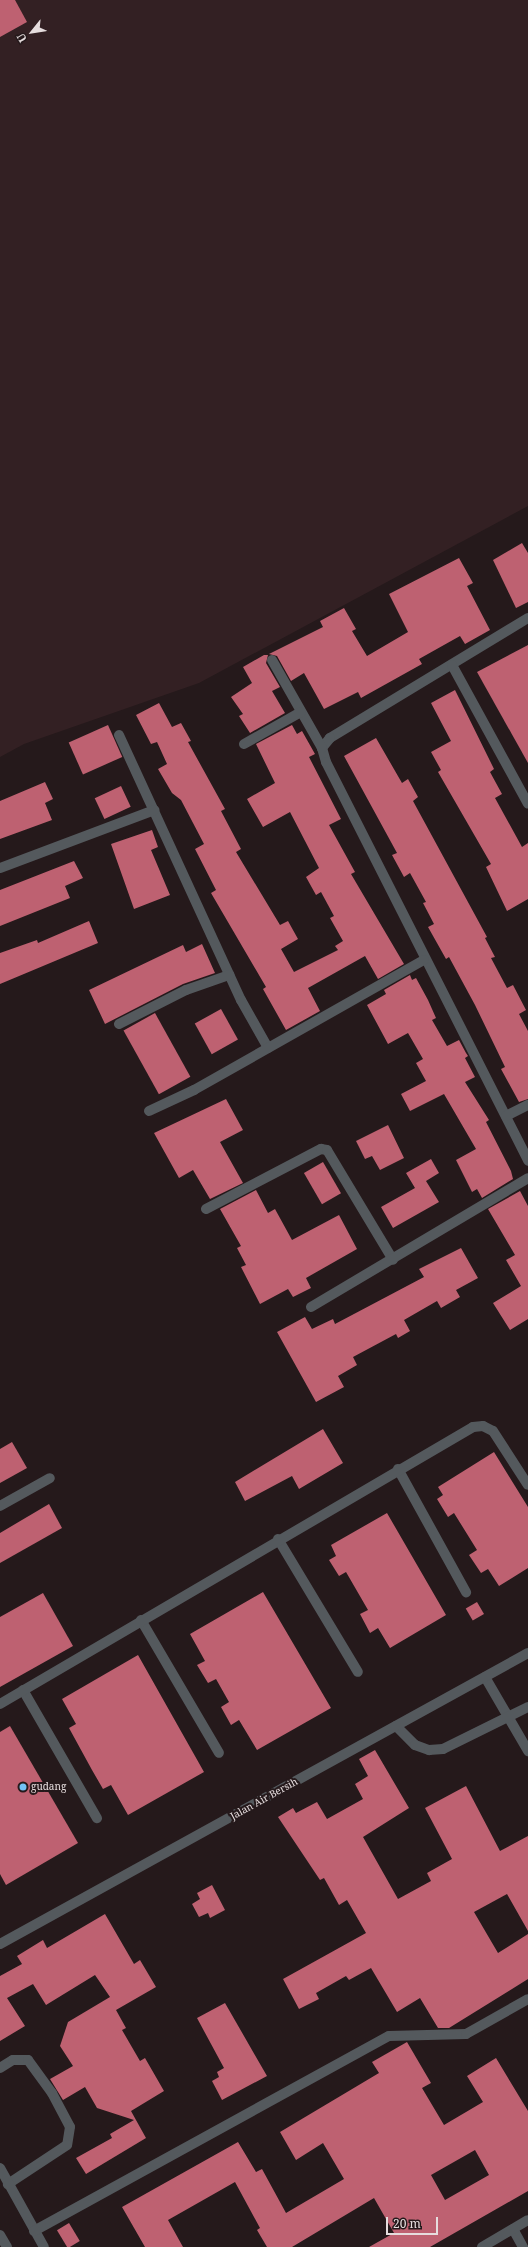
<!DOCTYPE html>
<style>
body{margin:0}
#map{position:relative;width:528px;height:2247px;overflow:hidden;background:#25191b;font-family:"Noto Serif",serif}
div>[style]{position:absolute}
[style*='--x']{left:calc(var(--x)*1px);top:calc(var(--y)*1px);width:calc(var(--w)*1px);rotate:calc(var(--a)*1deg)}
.built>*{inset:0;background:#332023}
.building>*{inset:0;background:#be6171;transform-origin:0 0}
.minor>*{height:10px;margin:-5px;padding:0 5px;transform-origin:5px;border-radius:5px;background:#54595d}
.dots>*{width:11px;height:11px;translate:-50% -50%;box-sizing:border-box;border:2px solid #25191b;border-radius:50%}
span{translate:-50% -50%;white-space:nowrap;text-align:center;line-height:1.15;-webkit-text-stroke:4px #25191b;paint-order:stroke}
.poi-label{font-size:10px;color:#e6ddde}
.left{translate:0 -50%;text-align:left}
.street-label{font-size:10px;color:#e6ddde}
.north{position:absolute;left:12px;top:12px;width:40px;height:40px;-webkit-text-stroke:3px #25191b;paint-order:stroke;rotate:240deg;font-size:11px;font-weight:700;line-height:16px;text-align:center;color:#e6ddde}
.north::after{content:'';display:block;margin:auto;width:14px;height:18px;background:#e6ddde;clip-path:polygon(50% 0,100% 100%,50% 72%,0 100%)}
.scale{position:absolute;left:386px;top:2217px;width:52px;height:18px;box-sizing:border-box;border:2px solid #e6ddde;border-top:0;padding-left:5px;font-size:12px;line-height:14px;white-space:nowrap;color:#e6ddde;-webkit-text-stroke:3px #25191b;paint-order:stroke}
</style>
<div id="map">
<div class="built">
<div style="clip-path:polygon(0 0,528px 0,528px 506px,199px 683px,24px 744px,0 757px)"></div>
</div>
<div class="building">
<div style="clip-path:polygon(0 0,15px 0,27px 22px,0 37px)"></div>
<div style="clip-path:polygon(522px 543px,528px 553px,528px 602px,516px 608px,493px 560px)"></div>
<div style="clip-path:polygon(459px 558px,473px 583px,467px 586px,490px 630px,465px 644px,460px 636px,419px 659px,422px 664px,361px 698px,358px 692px,324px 709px,304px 673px,291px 681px,277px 656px,269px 654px,323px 627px,320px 621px,344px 608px,356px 629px,352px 631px,367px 656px,408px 632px,389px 594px)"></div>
<div style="clip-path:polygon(528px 645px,528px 763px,477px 672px)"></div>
<div style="clip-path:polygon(264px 655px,268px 655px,266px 663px,280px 687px,272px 691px,285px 713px,250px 733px,239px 716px,243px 714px,231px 697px,252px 683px,243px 667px)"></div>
<div style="clip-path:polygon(455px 690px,494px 769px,490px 772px,502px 794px,495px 798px,522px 847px,528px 843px,528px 899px,507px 911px,486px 867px,491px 864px,438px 772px,441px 770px,431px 752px,451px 741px,431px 703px)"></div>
<div style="clip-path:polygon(159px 703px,172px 727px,181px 723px,191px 741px,188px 742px,225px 809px,221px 811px,241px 849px,236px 852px,280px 925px,288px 921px,298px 939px,281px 949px,294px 972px,338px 950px,335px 946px,343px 941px,330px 918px,334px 916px,321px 892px,316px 895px,306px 877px,319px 868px,290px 812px,263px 827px,247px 799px,275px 783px,256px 744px,292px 725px,297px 734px,302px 731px,315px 754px,309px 757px,341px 819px,329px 825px,355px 872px,351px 874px,404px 964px,378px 979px,365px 956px,308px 988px,320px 1011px,286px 1030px,263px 989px,266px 987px,211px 893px,216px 890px,195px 849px,204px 844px,181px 800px,172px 793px,158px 769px,167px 764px,157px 742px,151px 744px,136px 715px)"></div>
<div style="left:108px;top:725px;width:35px;height:43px;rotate:66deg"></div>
<div style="clip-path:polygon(376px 738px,402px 783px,408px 779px,418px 797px,413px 801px,487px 937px,485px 938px,495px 957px,491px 958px,507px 988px,513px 985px,526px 1010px,519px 1014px,528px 1031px,528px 1099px,519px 1102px,501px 1069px,505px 1067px,475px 1005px,449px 957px,446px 959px,428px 927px,434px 924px,423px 903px,426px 902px,410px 873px,404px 877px,392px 855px,397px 853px,344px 756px)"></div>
<div style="clip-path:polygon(45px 782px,53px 799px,45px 803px,52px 820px,0 839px,0 801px)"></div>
<div style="left:121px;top:786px;width:23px;height:29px;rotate:65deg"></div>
<div style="clip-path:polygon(152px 830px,158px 847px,151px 850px,170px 895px,134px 909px,111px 844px)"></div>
<div style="clip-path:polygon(74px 861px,83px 878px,65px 886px,70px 898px,0 926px,0 890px)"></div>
<div style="clip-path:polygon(89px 921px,98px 943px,0 984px,0 953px,37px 940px,38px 943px)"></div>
<div style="clip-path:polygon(202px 944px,215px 973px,183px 984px,105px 1024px,89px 990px,183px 945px,186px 952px)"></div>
<div style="clip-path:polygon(410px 975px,412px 980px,416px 978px,428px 1000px,436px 1018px,432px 1020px,447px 1046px,459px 1040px,466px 1053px,468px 1056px,465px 1058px,475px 1077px,465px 1082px,489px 1120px,486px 1122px,511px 1171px,513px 1179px,482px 1198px,477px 1189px,472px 1192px,456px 1160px,476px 1149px,444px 1094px,410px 1111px,401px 1094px,426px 1081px,416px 1063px,423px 1059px,408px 1033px,388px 1044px,367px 1005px,386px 994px,384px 990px)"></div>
<div style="left:221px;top:1009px;width:35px;height:30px;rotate:61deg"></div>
<div style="left:155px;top:1013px;width:73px;height:36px;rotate:61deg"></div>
<div style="clip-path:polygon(226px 1099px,243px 1130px,220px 1142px,243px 1183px,210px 1199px,193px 1170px,179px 1178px,154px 1133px)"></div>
<div style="clip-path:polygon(388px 1125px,404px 1158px,380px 1170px,372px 1156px,365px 1159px,356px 1141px)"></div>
<div style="clip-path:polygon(431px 1159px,439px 1173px,426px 1181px,439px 1202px,393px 1228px,381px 1207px,415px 1188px,406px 1173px)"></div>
<div style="left:323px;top:1162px;width:36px;height:22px;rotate:60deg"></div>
<div style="clip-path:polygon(256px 1190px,268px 1213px,275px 1209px,292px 1240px,339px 1215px,357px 1249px,306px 1278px,311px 1288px,293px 1297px,288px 1289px,260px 1304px,241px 1267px,246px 1265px,237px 1248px,241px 1246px,220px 1209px)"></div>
<div style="clip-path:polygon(520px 1191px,528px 1206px,528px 1319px,510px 1330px,493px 1303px,521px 1286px,506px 1260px,515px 1255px,488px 1209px)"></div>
<div style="clip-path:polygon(461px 1248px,478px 1278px,456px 1290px,460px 1297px,441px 1308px,437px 1301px,404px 1320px,410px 1331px,398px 1338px,396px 1334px,353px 1357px,357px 1365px,338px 1376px,344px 1387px,316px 1402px,277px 1332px,305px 1317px,312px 1329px,333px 1319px,335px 1324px,424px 1277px,419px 1269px)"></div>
<div style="clip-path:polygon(323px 1429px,343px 1463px,299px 1489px,292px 1476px,245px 1501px,235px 1482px)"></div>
<div style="clip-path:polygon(12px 1442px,27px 1468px,0 1483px,0 1449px)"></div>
<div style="clip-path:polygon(494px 1452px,528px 1507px,528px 1568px,499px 1586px,488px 1569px,481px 1573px,469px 1555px,477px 1550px,454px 1513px,448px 1517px,437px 1499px,443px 1495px,438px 1487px)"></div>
<div style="clip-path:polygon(49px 1504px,62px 1528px,0 1563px,0 1533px)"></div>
<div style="clip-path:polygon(387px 1513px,446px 1615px,390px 1648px,378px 1628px,370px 1633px,360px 1614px,368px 1610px,346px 1572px,339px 1576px,329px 1560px,336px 1556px,331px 1545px)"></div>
<div style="clip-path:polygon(263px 1592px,331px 1708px,257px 1750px,239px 1720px,231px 1725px,221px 1707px,229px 1702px,216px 1679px,208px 1683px,197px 1665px,205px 1661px,190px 1634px)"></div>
<div style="clip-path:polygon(43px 1593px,73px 1646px,0 1687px,0 1617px)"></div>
<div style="left:477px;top:1602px;width:14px;height:13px;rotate:60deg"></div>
<div style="clip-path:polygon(138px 1655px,204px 1772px,128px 1815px,111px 1785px,103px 1789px,92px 1770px,69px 1728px,76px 1724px,62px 1699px)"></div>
<div style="clip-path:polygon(10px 1726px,78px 1843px,6px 1885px,0 1874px,0 1732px)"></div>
<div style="clip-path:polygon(375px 1750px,409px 1808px,363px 1837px,398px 1899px,431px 1881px,427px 1873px,452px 1859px,425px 1808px,466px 1786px,500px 1851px,528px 1836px,528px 1931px,507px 1894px,474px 1912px,498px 1953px,528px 1934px,528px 1979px,449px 2028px,438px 2028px,420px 1998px,397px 2012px,371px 1968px,349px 1980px,346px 1976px,316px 1993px,319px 1999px,299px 2009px,283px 1979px,366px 1933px,347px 1900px,339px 1905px,324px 1878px,320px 1880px,278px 1817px,293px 1808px,296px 1813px,317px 1802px,327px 1819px,363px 1799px,355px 1784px,368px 1776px,359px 1759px)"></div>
<div style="clip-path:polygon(212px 1885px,225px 1910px,210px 1918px,208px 1913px,199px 1917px,192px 1904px,200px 1899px,197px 1893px)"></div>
<div style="clip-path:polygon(105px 1914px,134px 1964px,140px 1960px,156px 1987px,116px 2010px,126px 2028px,122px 2030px,140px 2061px,145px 2058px,164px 2091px,131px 2111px,146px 2138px,86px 2174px,76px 2158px,112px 2138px,110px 2134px,134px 2120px,97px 2108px,85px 2087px,63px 2100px,50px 2079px,73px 2066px,60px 2046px,68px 2022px,110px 1997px,95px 1975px,46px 2005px,33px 1984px,7px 1998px,25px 2026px,0 2041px,0 1976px,22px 1964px,17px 1956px,43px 1940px,47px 1948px)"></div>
<div style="clip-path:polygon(225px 2003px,267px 2076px,222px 2100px,212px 2081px,219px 2077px,217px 2072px,224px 2068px,197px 2018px)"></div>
<div style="clip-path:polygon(evenodd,407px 2042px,431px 2083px,422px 2088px,444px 2125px,483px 2102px,467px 2076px,496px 2058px,528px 2111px,528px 2191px,430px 2247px,369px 2247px,394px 2233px,374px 2198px,292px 2247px,267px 2247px,257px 2230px,260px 2228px,235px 2182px,168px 2220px,183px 2247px,145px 2247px,122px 2207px,238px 2142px,256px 2172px,262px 2169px,286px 2213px,344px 2179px,323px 2143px,296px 2160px,280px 2132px,379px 2073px,372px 2062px,407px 2042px,475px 2150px,489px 2175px,445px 2200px,431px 2175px,475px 2150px)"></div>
<div style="left:69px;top:2223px;width:21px;height:14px;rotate:59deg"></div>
</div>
<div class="minor">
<div style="--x:528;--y:618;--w:232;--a:148.8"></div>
<div style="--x:330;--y:738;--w:13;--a:129"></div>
<div style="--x:322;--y:748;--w:15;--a:74"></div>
<div style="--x:326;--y:762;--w:447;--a:63.1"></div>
<div style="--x:272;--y:660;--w:101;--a:60.4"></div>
<div style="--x:452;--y:665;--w:158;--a:61.3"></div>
<div style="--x:119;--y:735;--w:292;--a:65.3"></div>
<div style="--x:241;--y:1000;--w:55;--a:60.6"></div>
<div style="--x:244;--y:744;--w:65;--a:-29.3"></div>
<div style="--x:0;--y:868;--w:165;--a:-20.6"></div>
<div style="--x:119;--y:1024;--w:75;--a:-26.9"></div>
<div style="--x:186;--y:990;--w:46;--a:-19.2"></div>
<div style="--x:149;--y:1111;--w:50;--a:-25"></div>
<div style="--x:194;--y:1090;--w:264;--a:-29.5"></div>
<div style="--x:506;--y:1116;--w:25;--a:-27"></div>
<div style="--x:206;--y:1209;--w:130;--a:-27.6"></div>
<div style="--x:321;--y:1149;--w:6;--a:9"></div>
<div style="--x:327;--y:1150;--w:128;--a:59"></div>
<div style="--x:311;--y:1307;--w:252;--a:-30.7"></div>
<div style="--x:398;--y:1469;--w:141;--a:61.1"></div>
<div style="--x:0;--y:1506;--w:57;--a:-29.2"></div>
<div style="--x:278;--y:1539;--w:155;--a:59"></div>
<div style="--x:141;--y:1620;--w:154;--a:59.6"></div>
<div style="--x:485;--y:1677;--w:86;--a:59.8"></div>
<div style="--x:23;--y:1690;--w:148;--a:60"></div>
<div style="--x:0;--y:1704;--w:548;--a:-30.35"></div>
<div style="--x:473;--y:1427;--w:10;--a:-6"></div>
<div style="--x:483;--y:1426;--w:11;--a:27"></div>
<div style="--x:493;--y:1431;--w:64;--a:57.1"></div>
<div style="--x:396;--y:1726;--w:27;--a:45"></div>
<div style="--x:415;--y:1745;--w:15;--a:20"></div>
<div style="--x:429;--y:1750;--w:14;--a:-4"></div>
<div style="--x:443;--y:1749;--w:95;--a:-26.3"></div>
<div style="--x:0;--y:1944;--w:603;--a:-28.86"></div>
<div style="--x:0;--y:2068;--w:15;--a:-32"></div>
<div style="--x:13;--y:2060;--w:15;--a:0"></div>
<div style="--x:28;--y:2060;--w:41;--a:54"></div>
<div style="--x:52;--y:2093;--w:38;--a:62"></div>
<div style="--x:70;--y:2127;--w:18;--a:99"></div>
<div style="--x:67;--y:2145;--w:71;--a:146.5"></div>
<div style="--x:0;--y:2168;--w:90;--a:60.9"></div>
<div style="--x:513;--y:2229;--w:21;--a:61"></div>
<div style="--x:34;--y:2231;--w:405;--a:-28.8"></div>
<div style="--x:389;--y:2036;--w:77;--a:-1.5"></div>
<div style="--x:466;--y:2034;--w:71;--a:-29.4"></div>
<div style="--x:0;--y:2235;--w:14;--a:60"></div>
<div style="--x:482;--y:2247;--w:53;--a:-30.4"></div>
</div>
<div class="dots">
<div style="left:23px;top:1787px;background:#73c1f6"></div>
</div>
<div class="poi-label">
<span class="left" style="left:31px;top:1787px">gudang</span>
</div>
<div class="street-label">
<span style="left:264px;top:1799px;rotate:-29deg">Jalan Air Bersih</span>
</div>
<div class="north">U</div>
<div class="scale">20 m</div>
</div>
